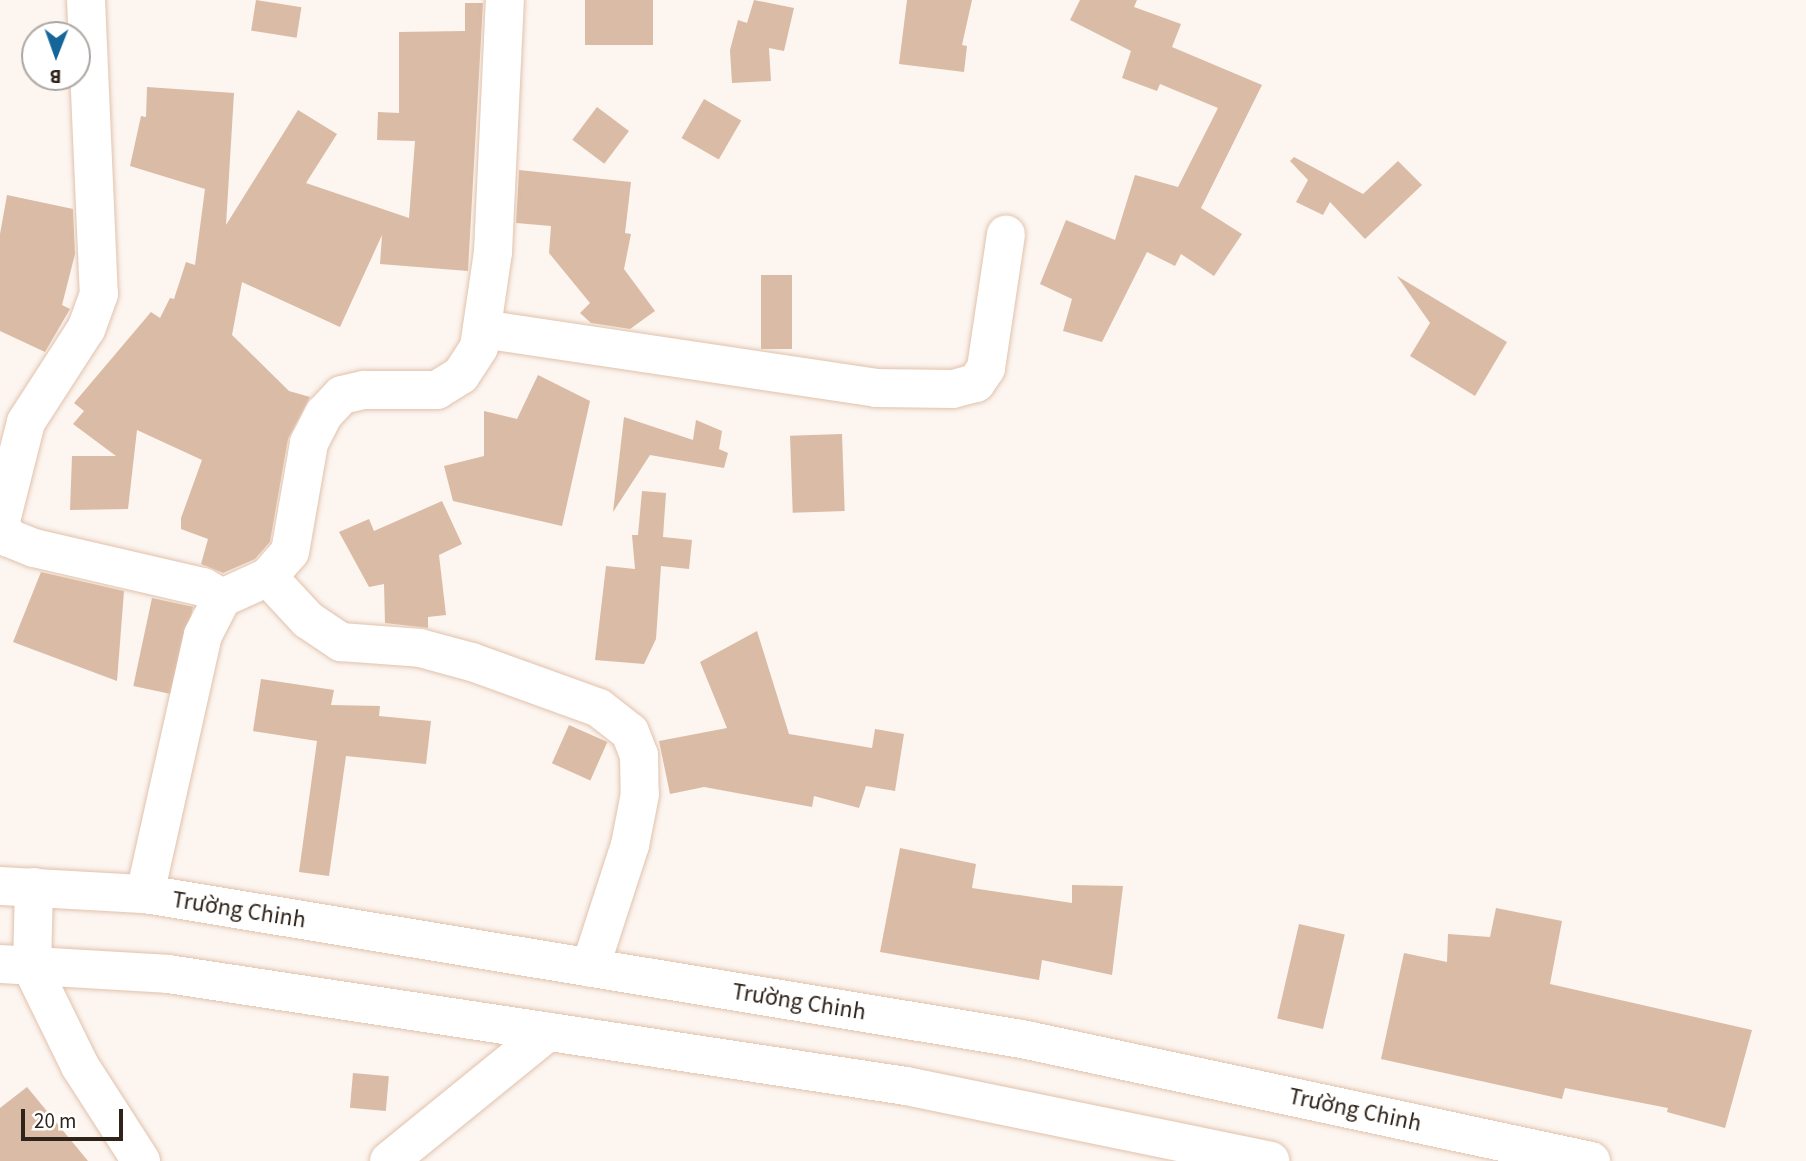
<!DOCTYPE html>
<meta charset="utf-8">
<style>
body{margin:0}
#map{position:relative;width:1806px;height:1161px;overflow:hidden;background:#fcf5f0;font-family:"Source Sans 3",sans-serif}
div>[style]{position:absolute}
[style*='--x']{left:calc(var(--x)*1px);top:calc(var(--y)*1px);width:calc(var(--w)*1px);rotate:calc(var(--a)*1deg)}
.building>*{inset:0;background:#dabba5;transform-origin:0 0}
.roads{filter:drop-shadow(0 0 2px #e1c2ac) drop-shadow(0 0 2px #e1c2ac)}
.street>*{height:38px;margin:-19px;padding:0 19px;transform-origin:19px;border-radius:19px;background:#fff}
.secondary>*{height:38px;margin:-19px;padding:0 19px;transform-origin:19px;border-radius:19px;background:#fff}
span{translate:-50% -50%;white-space:nowrap;text-align:center;line-height:1.15;-webkit-text-stroke:7px #fff;paint-order:stroke}
.street-label{font-size:24px;color:#2f231a}
.north{position:absolute;left:21px;top:21px;width:70px;height:70px;box-sizing:border-box;background:#fff;border:2px solid #aca7a3;border-radius:50%;rotate:181deg;font-size:19px;font-weight:700;line-height:28px;text-align:center;color:#2f231a}
.north::after{content:'';display:block;margin:auto;width:24px;height:32px;background:#156698;clip-path:polygon(50% 0,100% 100%,50% 72%,0 100%)}
.scale{position:absolute;left:21px;top:1109px;width:102px;height:32px;box-sizing:border-box;border:4px solid #2f231a;border-top:0;padding-left:9px;font-size:21px;line-height:24px;white-space:nowrap;color:#2f231a;-webkit-text-stroke:5px #fff;paint-order:stroke}
</style>
<div id="map">
<div class="building">
<div style="left:256px;top:0;width:46px;height:31px;rotate:9deg"></div>
<div style="left:585px;top:0;width:68px;height:45px"></div>
<div style="clip-path:polygon(754px 0,794px 8px,784px 51px,769px 48px,771px 81px,732px 83px,730px 50px,738px 20px,747px 23px)"></div>
<div style="clip-path:polygon(907px 0,972px 0,962px 45px,967px 46px,964px 72px,899px 64px)"></div>
<div style="clip-path:polygon(1080px 0,1137px 0,1134px 7px,1181px 24px,1172px 47px,1262px 85px,1201px 208px,1242px 234px,1214px 276px,1181px 254px,1175px 266px,1147px 252px,1102px 342px,1063px 331px,1072px 299px,1040px 284px,1066px 220px,1115px 240px,1135px 175px,1178px 187px,1218px 108px,1160px 84px,1157px 91px,1122px 78px,1131px 51px,1070px 20px)"></div>
<div style="clip-path:polygon(465px 3px,483px 3px,468px 271px,380px 264px,382px 235px,340px 327px,242px 282px,232px 335px,289px 391px,310px 397px,288px 439px,270px 542px,255px 559px,223px 573px,201px 564px,208px 539px,181px 529px,181px 518px,202px 460px,137px 430px,128px 509px,70px 510px,72px 456px,116px 456px,73px 424px,84px 411px,74px 403px,151px 312px,160px 318px,170px 298px,174px 299px,186px 262px,195px 265px,205px 189px,130px 166px,141px 116px,146px 117px,147px 87px,234px 93px,226px 225px,298px 110px,337px 134px,306px 183px,409px 218px,415px 141px,377px 140px,378px 112px,399px 113px,399px 32px,465px 31px)"></div>
<div style="left:704px;top:99px;width:43px;height:45px;rotate:30deg"></div>
<div style="left:597px;top:107px;width:40px;height:41px;rotate:37deg"></div>
<div style="clip-path:polygon(1294px 157px,1363px 194px,1398px 161px,1422px 185px,1365px 239px,1330px 202px,1323px 215px,1296px 202px,1308px 180px,1290px 161px)"></div>
<div style="clip-path:polygon(519px 170px,631px 182px,625px 233px,631px 234px,624px 269px,655px 311px,630px 329px,591px 323px,580px 313px,590px 303px,549px 253px,551px 226px,516px 223px)"></div>
<div style="clip-path:polygon(7px 195px,73px 209px,75px 254px,62px 305px,70px 309px,45px 352px,0 331px,0 234px)"></div>
<div style="left:761px;top:275px;width:31px;height:74px"></div>
<div style="clip-path:polygon(1397px 276px,1507px 342px,1475px 396px,1410px 356px,1430px 323px)"></div>
<div style="clip-path:polygon(538px 375px,590px 401px,562px 526px,453px 501px,444px 466px,484px 456px,484px 411px,517px 419px)"></div>
<div style="clip-path:polygon(624px 417px,693px 440px,696px 420px,722px 431px,719px 449px,728px 453px,724px 468px,650px 455px,613px 512px)"></div>
<div style="left:842px;top:434px;width:77px;height:52px;rotate:88deg"></div>
<div style="clip-path:polygon(642px 491px,666px 493px,663px 537px,692px 540px,689px 569px,661px 566px,656px 639px,644px 664px,595px 660px,606px 566px,635px 569px,632px 535px,638px 535px)"></div>
<div style="clip-path:polygon(442px 501px,462px 544px,439px 555px,446px 615px,428px 617px,428px 628px,385px 623px,384px 584px,369px 587px,339px 532px,369px 519px,374px 531px)"></div>
<div style="clip-path:polygon(41px 572px,124px 591px,117px 681px,13px 642px)"></div>
<div style="left:152px;top:598px;width:42px;height:90px;rotate:12deg"></div>
<div style="clip-path:polygon(757px 631px,789px 734px,872px 748px,875px 729px,904px 734px,895px 791px,866px 786px,859px 808px,814px 796px,812px 807px,704px 787px,670px 794px,659px 741px,727px 728px,700px 662px)"></div>
<div style="clip-path:polygon(261px 679px,334px 690px,331px 705px,380px 706px,379px 716px,431px 721px,426px 764px,346px 756px,329px 876px,299px 872px,317px 741px,253px 731px)"></div>
<div style="left:569px;top:725px;width:42px;height:42px;rotate:24deg"></div>
<div style="clip-path:polygon(900px 848px,976px 864px,972px 888px,1072px 903px,1072px 885px,1123px 886px,1112px 975px,1042px 960px,1039px 980px,880px 952px)"></div>
<div style="clip-path:polygon(1496px 908px,1562px 921px,1550px 984px,1752px 1030px,1725px 1128px,1667px 1112px,1668px 1108px,1565px 1088px,1562px 1099px,1381px 1059px,1404px 953px,1447px 962px,1448px 934px,1490px 937px)"></div>
<div style="left:1299px;top:924px;width:47px;height:97px;rotate:13deg"></div>
<div style="left:353px;top:1073px;width:36px;height:35px;rotate:5deg"></div>
<div style="clip-path:polygon(27px 1087px,88px 1161px,0 1161px,0 1108px)"></div>
</div>
<div class="roads">
<div class="street">
<div style="--x:86;--y:0;--w:294;--a:87.5"></div>
<div style="--x:99;--y:294;--w:37;--a:110"></div>
<div style="--x:86;--y:329;--w:111;--a:122.8"></div>
<div style="--x:26;--y:422;--w:106;--a:104.2"></div>
<div style="--x:0;--y:525;--w:16;--a:55"></div>
<div style="--x:9;--y:538;--w:27;--a:22"></div>
<div style="--x:34;--y:548;--w:173;--a:13"></div>
<div style="--x:203;--y:587;--w:22;--a:30"></div>
<div style="--x:482;--y:329;--w:398;--a:8.5"></div>
<div style="--x:876;--y:388;--w:77;--a:0.7"></div>
<div style="--x:953;--y:389;--w:24;--a:-15"></div>
<div style="--x:976;--y:383;--w:18;--a:-56"></div>
<div style="--x:986;--y:368;--w:135;--a:-81.5"></div>
<div style="--x:268;--y:577;--w:59;--a:47.1"></div>
<div style="--x:308;--y:620;--w:40;--a:34"></div>
<div style="--x:341;--y:642;--w:79;--a:4.3"></div>
<div style="--x:420;--y:648;--w:54;--a:15.1"></div>
<div style="--x:472;--y:662;--w:135;--a:19.9"></div>
<div style="--x:599;--y:708;--w:39;--a:38"></div>
<div style="--x:630;--y:732;--w:25;--a:69"></div>
<div style="--x:639;--y:755;--w:39;--a:89"></div>
<div style="--x:640;--y:794;--w:52;--a:101.1"></div>
<div style="--x:630;--y:845;--w:129;--a:108"></div>
<div style="--x:145;--y:894;--w:265;--a:-77.4"></div>
<div style="--x:203;--y:635;--w:42;--a:-62.8"></div>
<div style="--x:222;--y:598;--w:51;--a:-24.5"></div>
<div style="--x:268;--y:577;--w:33;--a:-49"></div>
<div style="--x:290;--y:552;--w:111;--a:-80.1"></div>
<div style="--x:309;--y:443;--w:33;--a:-63"></div>
<div style="--x:324;--y:414;--w:26;--a:-47"></div>
<div style="--x:342;--y:395;--w:23;--a:-13"></div>
<div style="--x:364;--y:390;--w:73;--a:0"></div>
<div style="--x:437;--y:390;--w:28;--a:-32"></div>
<div style="--x:461;--y:375;--w:33;--a:-57"></div>
<div style="--x:479;--y:347;--w:96;--a:-81.6"></div>
<div style="--x:493;--y:252;--w:252;--a:-87.3"></div>
<div style="--x:32;--y:968;--w:109;--a:63.9"></div>
<div style="--x:80;--y:1066;--w:113;--a:57.3"></div>
<div style="--x:389;--y:1161;--w:205;--a:-39.1"></div>
</div>
<div class="secondary">
<div style="--x:0;--y:886;--w:145;--a:3.2"></div>
<div style="--x:145;--y:894;--w:889;--a:9.39"></div>
<div style="--x:1022;--y:1039;--w:582;--a:12.1"></div>
<div style="--x:0;--y:964;--w:168;--a:3.4"></div>
<div style="--x:168;--y:974;--w:746;--a:8.63"></div>
<div style="--x:906;--y:1086;--w:372;--a:11.6"></div>
<div style="--x:32;--y:968;--w:81;--a:-88.6"></div>
</div>
</div>
<div class="street-label">
<span style="left:239px;top:910px;rotate:9deg">Trường Chinh</span>
<span style="left:799px;top:1002px;rotate:9deg">Trường Chinh</span>
<span style="left:1355px;top:1110px;rotate:12deg">Trường Chinh</span>
</div>
<div class="north">B</div>
<div class="scale">20 m</div>
</div>
